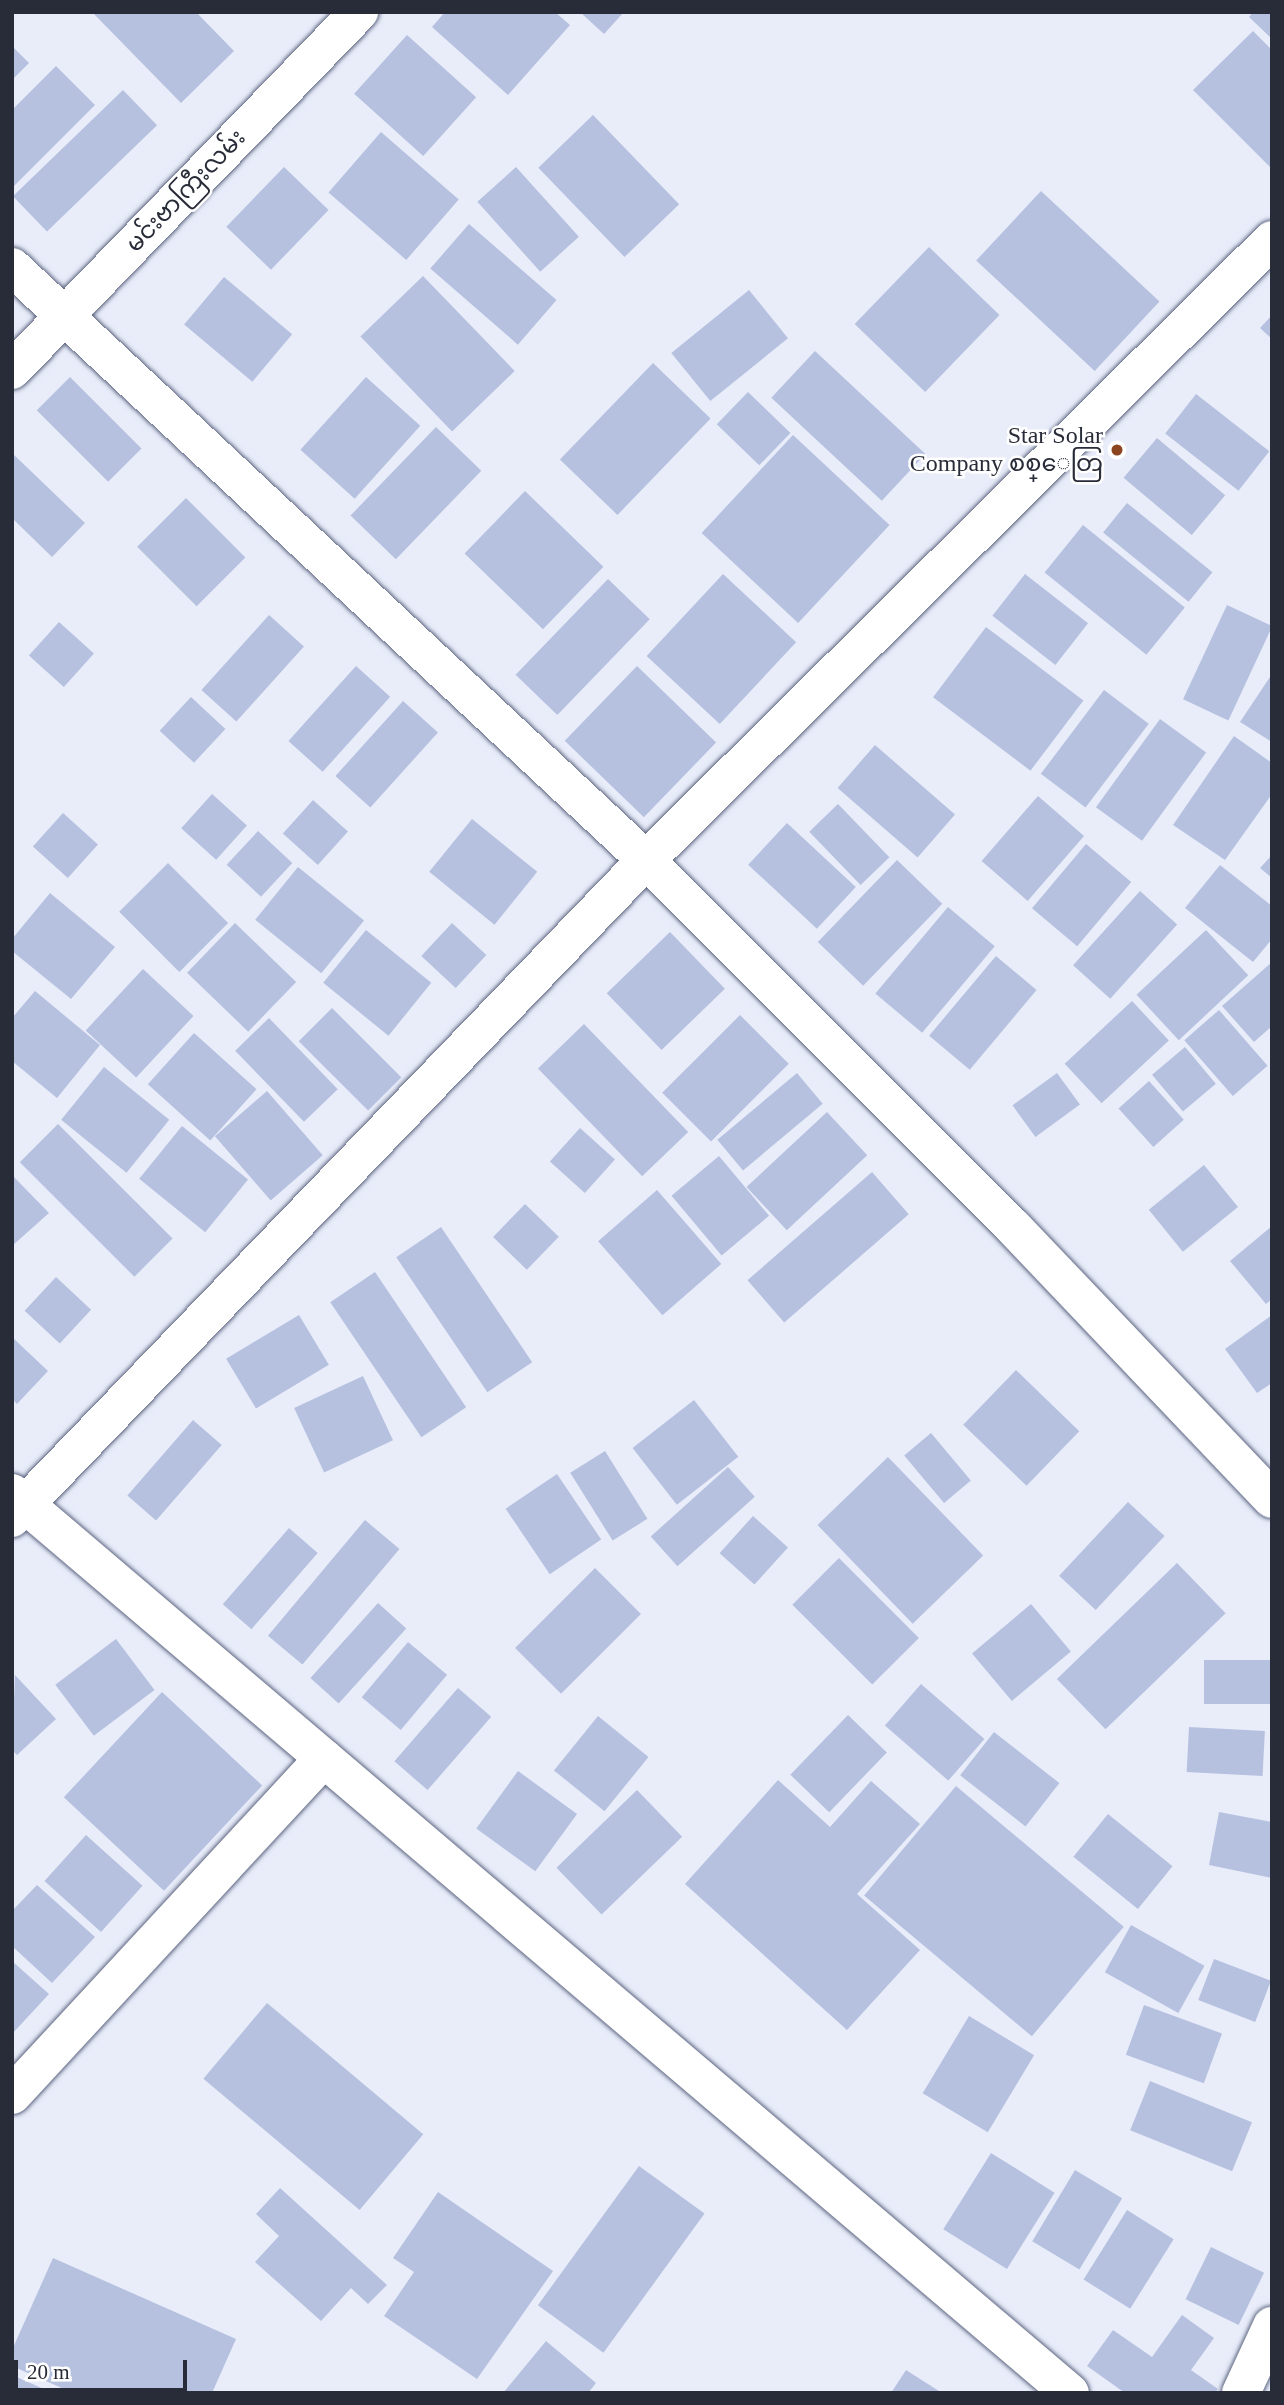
<!DOCTYPE html>
<meta charset="utf-8">
<style>
body{margin:0}
#map{position:relative;width:1284px;height:2405px;overflow:hidden;background:#e9edfa;font-family:"Times New Roman","Noto Sans Myanmar",serif}
div>[style]{position:absolute}
[style*='--x']{left:calc(var(--x)*1px);top:calc(var(--y)*1px);width:calc(var(--w)*1px);rotate:calc(var(--a)*1deg)}
.building>*{inset:0;background:#b6c1e0;transform-origin:0 0}
.roads{filter:drop-shadow(0 0 2px #5c6580) drop-shadow(0 0 2px #5c6580)}
.minor>*{height:38px;margin:-19px;padding:0 19px;transform-origin:19px;border-radius:19px;background:#fff}
.dots>*{width:19px;height:19px;translate:-50% -50%;box-sizing:border-box;border:4px solid #fff;border-radius:50%}
span{translate:-50% -50%;white-space:nowrap;text-align:center;line-height:1.15;-webkit-text-stroke:5px #fff;paint-order:stroke}
.street-label{font-size:24px;color:#282c38}
.poi-label{font-size:24px;color:#282c38}
.right{translate:-100% -50%;text-align:right}
.frame{position:absolute;inset:0;border:14px solid #282c38;pointer-events:none}
.scale{position:absolute;left:14px;top:2360px;width:173px;height:32px;box-sizing:border-box;border:4px solid #282c38;border-top:0;padding-left:9px;font-size:21px;line-height:24px;white-space:nowrap;color:#282c38;-webkit-text-stroke:5px #fff;paint-order:stroke}
</style>
<div id="map">
<div class="building">
<div style="clip-path:polygon(92px 12px,196px 12px,234px 51px,181px 103px)"></div>
<div style="clip-path:polygon(445px 12px,555px 12px,570px 25px,508px 95px,432px 27px)"></div>
<div style="clip-path:polygon(580px 12px,624px 12px,604px 34px)"></div>
<div style="clip-path:polygon(1253px 12px,1272px 12px,1272px 39px,1249px 17px)"></div>
<div style="clip-path:polygon(1253px 31px,1272px 50px,1272px 169px,1193px 90px)"></div>
<div style="left:407px;top:35px;width:93px;height:79px;rotate:42deg"></div>
<div style="clip-path:polygon(12px 46px,29px 63px,12px 80px)"></div>
<div style="clip-path:polygon(56px 66px,95px 105px,12px 188px,12px 110px)"></div>
<div style="left:123px;top:90px;width:49px;height:153px;rotate:46deg"></div>
<div style="left:593px;top:115px;width:124px;height:76px;rotate:46deg"></div>
<div style="left:381px;top:132px;width:103px;height:80px;rotate:41deg"></div>
<div style="left:284px;top:167px;width:62px;height:83px;rotate:44deg"></div>
<div style="left:516px;top:167px;width:94px;height:52px;rotate:48deg"></div>
<div style="left:1041px;top:191px;width:162px;height:95px;rotate:43deg"></div>
<div style="left:469px;top:224px;width:116px;height:59px;rotate:41deg"></div>
<div style="left:929px;top:247px;width:98px;height:107px;rotate:44deg"></div>
<div style="left:423px;top:276px;width:132px;height:87px;rotate:46deg"></div>
<div style="left:224px;top:277px;width:89px;height:62px;rotate:40deg"></div>
<div style="left:749px;top:290px;width:62px;height:100px;rotate:51deg"></div>
<div style="clip-path:polygon(1272px 315px,1272px 339px,1260px 328px)"></div>
<div style="left:815px;top:351px;width:151px;height:64px;rotate:43deg"></div>
<div style="left:653px;top:363px;width:80px;height:134px;rotate:44deg"></div>
<div style="left:70px;top:377px;width:101px;height:47px;rotate:45deg"></div>
<div style="left:366px;top:377px;width:73px;height:98px;rotate:42deg"></div>
<div style="left:748px;top:392px;width:59px;height:45px;rotate:44deg"></div>
<div style="left:1196px;top:394px;width:93px;height:50px;rotate:38deg"></div>
<div style="left:436px;top:427px;width:63px;height:123px;rotate:44deg"></div>
<div style="left:793px;top:435px;width:132px;height:134px;rotate:43deg"></div>
<div style="left:1157px;top:438px;width:89px;height:52px;rotate:40deg"></div>
<div style="clip-path:polygon(12px 453px,85px 523px,52px 557px,12px 518px)"></div>
<div style="left:525px;top:491px;width:109px;height:87px;rotate:44deg"></div>
<div style="left:186px;top:498px;width:84px;height:69px;rotate:45deg"></div>
<div style="left:1127px;top:503px;width:110px;height:38px;rotate:39deg"></div>
<div style="left:1083px;top:525px;width:131px;height:61px;rotate:39deg"></div>
<div style="left:723px;top:574px;width:100px;height:112px;rotate:43deg"></div>
<div style="left:1025px;top:574px;width:80px;height:53px;rotate:38deg"></div>
<div style="left:608px;top:579px;width:58px;height:133px;rotate:44deg"></div>
<div style="left:1227px;top:605px;width:50px;height:104px;rotate:25deg"></div>
<div style="left:269px;top:615px;width:47px;height:101px;rotate:42deg"></div>
<div style="left:59px;top:622px;width:47px;height:45px;rotate:42deg"></div>
<div style="left:986px;top:627px;width:122px;height:88px;rotate:37deg"></div>
<div style="left:356px;top:666px;width:46px;height:101px;rotate:42deg"></div>
<div style="left:637px;top:666px;width:110px;height:104px;rotate:44deg"></div>
<div style="clip-path:polygon(1272px 674px,1272px 742px,1240px 722px)"></div>
<div style="left:1104px;top:690px;width:56px;height:105px;rotate:37deg"></div>
<div style="left:191px;top:697px;width:47px;height:46px;rotate:43deg"></div>
<div style="left:403px;top:701px;width:47px;height:101px;rotate:42deg"></div>
<div style="left:1160px;top:719px;width:57px;height:109px;rotate:36deg"></div>
<div style="clip-path:polygon(1234px 736px,1272px 763px,1272px 794px,1225px 860px,1173px 825px)"></div>
<div style="left:875px;top:745px;width:106px;height:57px;rotate:41deg"></div>
<div style="left:212px;top:794px;width:47px;height:46px;rotate:42deg"></div>
<div style="left:1038px;top:796px;width:61px;height:86px;rotate:41deg"></div>
<div style="left:313px;top:800px;width:47px;height:45px;rotate:42deg"></div>
<div style="left:838px;top:804px;width:74px;height:40px;rotate:46deg"></div>
<div style="left:63px;top:813px;width:47px;height:45px;rotate:42deg"></div>
<div style="left:472px;top:819px;width:84px;height:68px;rotate:39deg"></div>
<div style="left:787px;top:823px;width:94px;height:57px;rotate:43deg"></div>
<div style="left:258px;top:831px;width:47px;height:46px;rotate:43deg"></div>
<div style="left:1086px;top:844px;width:59px;height:84px;rotate:40deg"></div>
<div style="clip-path:polygon(1272px 855px,1272px 878px,1260px 868px)"></div>
<div style="left:897px;top:860px;width:63px;height:114px;rotate:44deg"></div>
<div style="left:168px;top:863px;width:85px;height:69px;rotate:45deg"></div>
<div style="clip-path:polygon(1220px 865px,1272px 906px,1272px 939px,1253px 962px,1185px 908px)"></div>
<div style="left:298px;top:867px;width:85px;height:68px;rotate:39deg"></div>
<div style="left:1140px;top:891px;width:50px;height:100px;rotate:42deg"></div>
<div style="clip-path:polygon(50px 893px,115px 947px,71px 999px,12px 951px,12px 939px)"></div>
<div style="left:948px;top:907px;width:61px;height:113px;rotate:40deg"></div>
<div style="left:235px;top:923px;width:85px;height:69px;rotate:44deg"></div>
<div style="left:452px;top:923px;width:47px;height:45px;rotate:43deg"></div>
<div style="left:366px;top:930px;width:84px;height:68px;rotate:39deg"></div>
<div style="left:1206px;top:930px;width:62px;height:95px;rotate:47deg"></div>
<div style="left:670px;top:932px;width:79px;height:88px;rotate:46deg"></div>
<div style="left:996px;top:956px;width:53px;height:104px;rotate:40deg"></div>
<div style="clip-path:polygon(1272px 962px,1272px 1026px,1254px 1042px,1222px 1006px)"></div>
<div style="left:143px;top:969px;width:69px;height:84px;rotate:43deg"></div>
<div style="clip-path:polygon(35px 991px,100px 1045px,57px 1098px,12px 1061px,12px 1018px)"></div>
<div style="left:1132px;top:1001px;width:54px;height:92px;rotate:47deg"></div>
<div style="left:332px;top:1008px;width:98px;height:47px;rotate:45deg"></div>
<div style="left:1219px;top:1010px;width:74px;height:46px;rotate:49deg"></div>
<div style="left:740px;top:1015px;width:69px;height:110px;rotate:45deg"></div>
<div style="left:269px;top:1018px;width:99px;height:47px;rotate:46deg"></div>
<div style="left:584px;top:1024px;width:150px;height:64px;rotate:46deg"></div>
<div style="left:194px;top:1033px;width:84px;height:69px;rotate:42deg"></div>
<div style="left:1185px;top:1047px;width:48px;height:43px;rotate:50deg"></div>
<div style="left:104px;top:1067px;width:84px;height:68px;rotate:39deg"></div>
<div style="left:797px;top:1073px;width:40px;height:104px;rotate:50deg"></div>
<div style="left:1057px;top:1073px;width:39px;height:55px;rotate:54deg"></div>
<div style="left:1149px;top:1081px;width:52px;height:41px;rotate:48deg"></div>
<div style="left:267px;top:1091px;width:85px;height:69px;rotate:49deg"></div>
<div style="left:827px;top:1112px;width:59px;height:110px;rotate:47deg"></div>
<div style="left:58px;top:1124px;width:162px;height:54px;rotate:45deg"></div>
<div style="left:182px;top:1126px;width:85px;height:68px;rotate:39deg"></div>
<div style="left:580px;top:1128px;width:47px;height:45px;rotate:42deg"></div>
<div style="left:719px;top:1156px;width:78px;height:62px;rotate:50deg"></div>
<div style="left:1204px;top:1165px;width:54px;height:71px;rotate:51deg"></div>
<div style="left:872px;top:1172px;width:56px;height:165px;rotate:49deg"></div>
<div style="clip-path:polygon(12px 1175px,49px 1213px,12px 1246px)"></div>
<div style="left:657px;top:1190px;width:98px;height:78px;rotate:49deg"></div>
<div style="left:525px;top:1204px;width:47px;height:46px;rotate:44deg"></div>
<div style="clip-path:polygon(1272px 1226px,1272px 1299px,1266px 1304px,1230px 1261px)"></div>
<div style="left:441px;top:1227px;width:163px;height:54px;rotate:56deg"></div>
<div style="left:375px;top:1272px;width:163px;height:54px;rotate:56deg"></div>
<div style="left:56px;top:1277px;width:48px;height:46px;rotate:43deg"></div>
<div style="left:299px;top:1315px;width:58px;height:85px;rotate:59deg"></div>
<div style="clip-path:polygon(1272px 1315px,1272px 1383px,1257px 1393px,1225px 1349px)"></div>
<div style="clip-path:polygon(12px 1337px,48px 1371px,17px 1404px,12px 1399px)"></div>
<div style="left:1016px;top:1370px;width:88px;height:76px;rotate:44deg"></div>
<div style="left:363px;top:1376px;width:71px;height:76px;rotate:65deg"></div>
<div style="left:694px;top:1400px;width:72px;height:78px;rotate:52deg"></div>
<div style="left:193px;top:1420px;width:38px;height:100px;rotate:41deg"></div>
<div style="left:931px;top:1433px;width:62px;height:35px;rotate:50deg"></div>
<div style="left:605px;top:1451px;width:80px;height:41px;rotate:58deg"></div>
<div style="left:888px;top:1457px;width:137px;height:98px;rotate:46deg"></div>
<div style="left:728px;top:1467px;width:40px;height:104px;rotate:48deg"></div>
<div style="left:557px;top:1474px;width:79px;height:62px;rotate:56deg"></div>
<div style="left:1128px;top:1502px;width:50px;height:101px;rotate:43deg"></div>
<div style="left:753px;top:1516px;width:47px;height:50px;rotate:42deg"></div>
<div style="left:365px;top:1520px;width:45px;height:151px;rotate:40deg"></div>
<div style="left:289px;top:1528px;width:38px;height:101px;rotate:41deg"></div>
<div style="left:839px;top:1558px;width:113px;height:66px;rotate:45deg"></div>
<div style="left:1177px;top:1563px;width:70px;height:167px;rotate:46deg"></div>
<div style="left:595px;top:1568px;width:65px;height:113px;rotate:45deg"></div>
<div style="left:378px;top:1603px;width:38px;height:101px;rotate:42deg"></div>
<div style="left:1031px;top:1604px;width:62px;height:77px;rotate:50deg"></div>
<div style="left:116px;top:1639px;width:64px;height:76px;rotate:53deg"></div>
<div style="left:408px;top:1642px;width:51px;height:72px;rotate:40deg"></div>
<div style="left:1204px;top:1660px;width:68px;height:44px"></div>
<div style="clip-path:polygon(15px 1675px,56px 1719px,17px 1755px,12px 1750px)"></div>
<div style="left:921px;top:1684px;width:84px;height:55px;rotate:41deg"></div>
<div style="left:458px;top:1688px;width:44px;height:97px;rotate:41deg"></div>
<div style="left:162px;top:1692px;width:137px;height:144px;rotate:43deg"></div>
<div style="left:848px;top:1715px;width:54px;height:83px;rotate:44deg"></div>
<div style="left:598px;top:1716px;width:65px;height:70px;rotate:39deg"></div>
<div style="left:1189px;top:1727px;width:76px;height:45px;rotate:3deg"></div>
<div style="left:994px;top:1732px;width:83px;height:55px;rotate:38deg"></div>
<div style="left:518px;top:1771px;width:73px;height:71px;rotate:36deg"></div>
<div style="clip-path:polygon(778px 1780px,830px 1827px,871px 1781px,920px 1824px,857px 1894px,920px 1950px,847px 2030px,685px 1884px)"></div>
<div style="left:956px;top:1786px;width:219px;height:143px;rotate:40deg"></div>
<div style="left:637px;top:1790px;width:65px;height:112px;rotate:46deg"></div>
<div style="clip-path:polygon(1219px 1812px,1272px 1822px,1272px 1878px,1209px 1865px)"></div>
<div style="left:1108px;top:1814px;width:83px;height:55px;rotate:39deg"></div>
<div style="left:86px;top:1835px;width:76px;height:62px;rotate:42deg"></div>
<div style="clip-path:polygon(37px 1885px,95px 1937px,52px 1983px,12px 1946px,12px 1911px)"></div>
<div style="left:1131px;top:1925px;width:84px;height:54px;rotate:29deg"></div>
<div style="left:1214px;top:1959px;width:61px;height:44px;rotate:21deg"></div>
<div style="clip-path:polygon(12px 1961px,49px 1994px,12px 2034px)"></div>
<div style="left:267px;top:2003px;width:204px;height:99px;rotate:40deg"></div>
<div style="left:1144px;top:2005px;width:83px;height:53px;rotate:20deg"></div>
<div style="left:969px;top:2016px;width:76px;height:90px;rotate:31deg"></div>
<div style="left:1150px;top:2081px;width:110px;height:53px;rotate:22deg"></div>
<div style="left:991px;top:2153px;width:75px;height:90px;rotate:32deg"></div>
<div style="left:639px;top:2166px;width:81px;height:172px;rotate:36deg"></div>
<div style="left:1075px;top:2170px;width:55px;height:83px;rotate:31deg"></div>
<div style="clip-path:polygon(280px 2188px,387px 2285px,368px 2304px,351px 2288px,321px 2321px,255px 2262px,279px 2236px,256px 2214px)"></div>
<div style="clip-path:polygon(438px 2192px,553px 2271px,477px 2379px,384px 2316px,414px 2272px,393px 2258px)"></div>
<div style="left:1127px;top:2210px;width:55px;height:82px;rotate:32deg"></div>
<div style="left:1211px;top:2247px;width:59px;height:58px;rotate:26deg"></div>
<div style="clip-path:polygon(53px 2258px,236px 2339px,212px 2393px,73px 2393px,12px 2366px,12px 2350px)"></div>
<div style="clip-path:polygon(1182px 2315px,1214px 2338px,1191px 2370px,1218px 2389px,1215px 2393px,1125px 2393px,1087px 2366px,1113px 2330px,1152px 2357px)"></div>
<div style="clip-path:polygon(546px 2341px,596px 2383px,588px 2393px,503px 2393px)"></div>
<div style="clip-path:polygon(906px 2370px,942px 2393px,891px 2393px)"></div>
<div style="clip-path:polygon(12px 2375px,53px 2393px,12px 2393px)"></div>
</div>
<div class="roads">
<div class="minor">
<div style="--x:12;--y:267;--w:868;--a:43.09"></div>
<div style="--x:646;--y:860;--w:520;--a:45"></div>
<div style="--x:1014;--y:1228;--w:374;--a:46.4"></div>
<div style="--x:12;--y:370;--w:499;--a:-45.9"></div>
<div style="--x:12;--y:1493;--w:1389;--a:40.39"></div>
<div style="--x:12;--y:1518;--w:914;--a:-46.06"></div>
<div style="--x:646;--y:860;--w:881;--a:-44.72"></div>
<div style="--x:12;--y:2095;--w:459;--a:-47.2"></div>
<div style="--x:1241;--y:2393;--w:74;--a:-65.2"></div>
</div>
</div>
<div class="dots">
<div style="left:1117px;top:450px;background:#8c451f"></div>
</div>
<div class="street-label">
<span style="left:186px;top:191px;rotate:-46deg">မင်းဗာကြီးလမ်း</span>
</div>
<div class="poi-label">
<span class="right" style="left:1103px;top:450px">Star Solar<br>Company စစ္ေတြ</span>
</div>
<div class="frame"></div>
<div class="scale">20 m</div>
</div>
